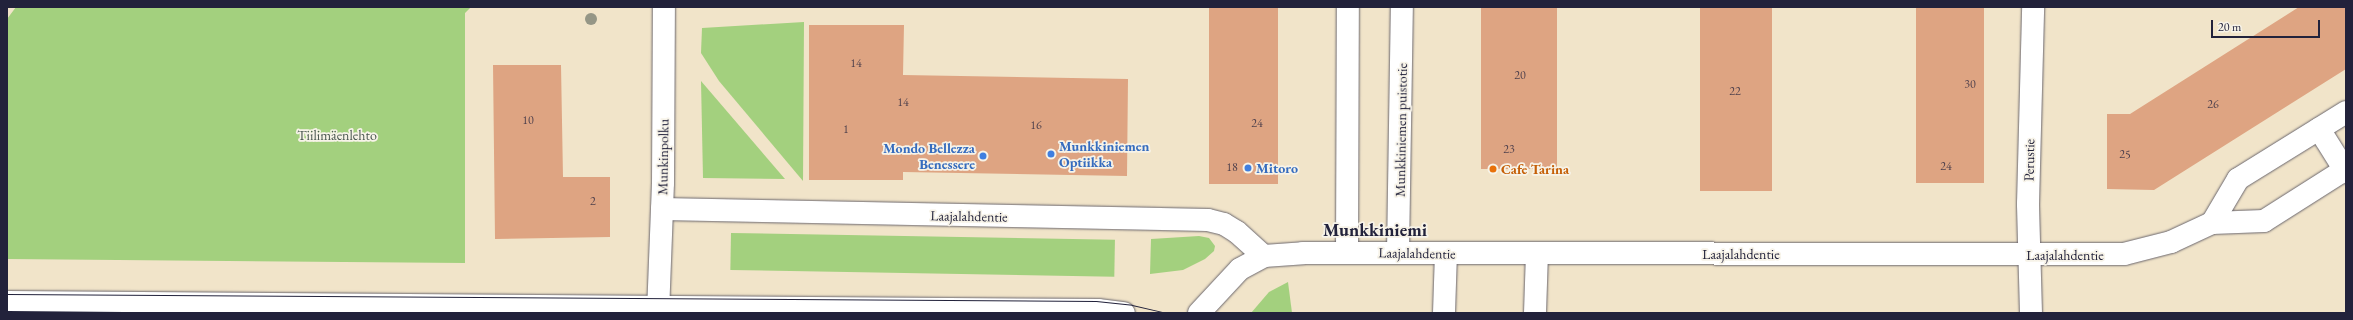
<!DOCTYPE html>
<meta charset="utf-8">
<style>
body{margin:0}
#map{position:relative;width:2353px;height:320px;overflow:hidden;background:#f1e4c9;font-family:"EB Garamond",serif}
div>[style]{position:absolute}
[style*='--x']{left:calc(var(--x)*1px);top:calc(var(--y)*1px);width:calc(var(--w)*1px);rotate:calc(var(--a)*1deg)}
.green>*{inset:0;background:#a3d07e;transform-origin:0 0}
.building>*{inset:0;background:#dea482;transform-origin:0 0}
.roads{filter:drop-shadow(0 0 1px #6a666d) drop-shadow(0 0 1px #6a666d)}
.minor>*{height:22px;margin:-11px;padding:0 11px;transform-origin:11px;border-radius:11px;background:#fff}
.tram>*{height:1px;margin:-0.5px;padding:0 0.5px;transform-origin:0.5px;border-radius:0.5px;background:#22223b}
.trees>*{width:12px;height:12px;margin:-6px;border-radius:50%;background:#959686}
.dots>*{width:11px;height:11px;translate:-50% -50%;box-sizing:border-box;border:2px solid #f7f3e8;border-radius:50%}
span{translate:-50% -50%;white-space:nowrap;text-align:center;line-height:1.15;-webkit-text-stroke:3.5px #f7f3e8;paint-order:stroke}
.number-label{font-size:12px;color:#51424d}
.number-label span{-webkit-text-stroke-width:0}
.street-label{font-size:14px;color:#22223b}
.park-label{font-size:14px;color:#49564f}
.shop-label{font-size:14px;color:#366cbe;font-weight:700}
.left{translate:0 -50%;text-align:left}
.right{translate:-100% -50%;text-align:right}
.food-label{font-size:14px;color:#c56008;font-weight:700}
.district-label{font-size:18px;color:#22223b;font-weight:700}
.frame{position:absolute;inset:0;border:8px solid #22223b;pointer-events:none}
.scale{position:absolute;left:2211px;top:20px;width:109px;height:18px;box-sizing:border-box;border:2px solid #22223b;border-top:0;padding-left:5px;font-size:12px;line-height:14px;white-space:nowrap;color:#22223b;-webkit-text-stroke:3px #f7f3e8;paint-order:stroke}
</style>
<div id="map">
<div class="green">
<div style="clip-path:polygon(16px 7px,471px 7px,465px 13px,465px 263px,7px 259px,7px 19px)"></div>
<div style="clip-path:polygon(804px 22px,803px 181px,719px 81px,701px 53px,702px 28px)"></div>
<div style="clip-path:polygon(701px 81px,785px 179px,703px 178px)"></div>
<div style="left:731px;top:233px;width:384px;height:37px;rotate:1deg"></div>
<div style="clip-path:polygon(1199px 236px,1209px 238px,1215px 246px,1214px 251px,1205px 259px,1183px 270px,1150px 274px,1151px 239px)"></div>
<div style="clip-path:polygon(1288px 282px,1292px 313px,1251px 313px,1269px 292px)"></div>
</div>
<div class="building">
<div style="left:1209px;top:7px;width:69px;height:177px"></div>
<div style="left:1481px;top:7px;width:76px;height:162px"></div>
<div style="left:1700px;top:7px;width:72px;height:184px"></div>
<div style="left:1916px;top:7px;width:68px;height:176px"></div>
<div style="clip-path:polygon(2299px 7px,2346px 7px,2346px 69px,2154px 190px,2107px 189px,2107px 114px,2130px 114px)"></div>
<div style="clip-path:polygon(809px 25px,904px 25px,903px 75px,1128px 79px,1127px 176px,903px 172px,903px 180px,809px 180px)"></div>
<div style="clip-path:polygon(493px 65px,561px 65px,563px 177px,610px 177px,610px 237px,495px 239px)"></div>
</div>
<div class="roads">
<div class="minor">
<div style="--x:2319;--y:129;--w:51;--a:57.9"></div>
<div style="--x:662;--y:209;--w:546;--a:1.15"></div>
<div style="--x:1208;--y:220;--w:16;--a:14"></div>
<div style="--x:1224;--y:224;--w:15;--a:32"></div>
<div style="--x:1237;--y:232;--w:36;--a:42"></div>
<div style="--x:2212;--y:223;--w:51;--a:-59.4"></div>
<div style="--x:2238;--y:179;--w:127;--a:-31.8"></div>
<div style="--x:1347;--y:253;--w:246;--a:-89.8"></div>
<div style="--x:1398;--y:253;--w:246;--a:-89.1"></div>
<div style="--x:7;--y:302;--w:1091;--a:0.42"></div>
<div style="--x:1098;--y:310;--w:26;--a:7"></div>
<div style="--x:658;--y:313;--w:130;--a:-87.8"></div>
<div style="--x:663;--y:183;--w:176;--a:-89.7"></div>
<div style="--x:1199;--y:313;--w:60;--a:-47"></div>
<div style="--x:1240;--y:269;--w:27;--a:-28"></div>
<div style="--x:1264;--y:256;--w:39;--a:-4"></div>
<div style="--x:1303;--y:253;--w:821;--a:0.07"></div>
<div style="--x:2124;--y:254;--w:49;--a:-14.3"></div>
<div style="--x:2171;--y:242;--w:45;--a:-24.9"></div>
<div style="--x:2212;--y:223;--w:52;--a:-2.2"></div>
<div style="--x:2264;--y:221;--w:97;--a:-32.4"></div>
<div style="--x:1444;--y:313;--w:60;--a:-88.1"></div>
<div style="--x:1535;--y:313;--w:59;--a:-88.1"></div>
<div style="--x:2031;--y:313;--w:109;--a:-91.6"></div>
<div style="--x:2028;--y:204;--w:197;--a:-88.5"></div>
</div>
</div>
<div class="tram">
<div style="--x:7;--y:294;--w:1089;--a:0.37"></div>
<div style="--x:1096;--y:301;--w:36;--a:6"></div>
<div style="--x:1132;--y:305;--w:35;--a:13"></div>
<div style="--x:7;--y:311;--w:234;--a:0.5"></div>
</div>
<div class="trees">
<div style="left:591px;top:19px"></div>
</div>
<div class="dots">
<div style="left:1051px;top:154px;background:#3f7fe0"></div>
<div style="left:983px;top:156px;background:#3f7fe0"></div>
<div style="left:1248px;top:168px;background:#3f7fe0"></div>
<div style="left:1493px;top:169px;background:#e8710a"></div>
</div>
<div class="number-label">
<span style="left:856px;top:64px">14</span>
<span style="left:1520px;top:76px">20</span>
<span style="left:1970px;top:85px">30</span>
<span style="left:1735px;top:92px">22</span>
<span style="left:903px;top:103px">14</span>
<span style="left:2213px;top:105px">26</span>
<span style="left:528px;top:121px">10</span>
<span style="left:1257px;top:124px">24</span>
<span style="left:1036px;top:126px">16</span>
<span style="left:846px;top:130px">1</span>
<span style="left:1509px;top:150px">23</span>
<span style="left:2125px;top:155px">25</span>
<span style="left:1946px;top:167px">24</span>
<span style="left:1232px;top:168px">18</span>
<span style="left:593px;top:202px">2</span>
</div>
<div class="street-label">
<span style="left:1401px;top:130px;rotate:-89deg">Munkkiniemen puistotie</span>
<span style="left:663px;top:157px;rotate:-89deg">Munkinpolku</span>
<span style="left:2029px;top:160px;rotate:-89deg">Perustie</span>
<span style="left:969px;top:216px;rotate:1deg">Laajalahdentie</span>
<span style="left:1417px;top:253px;rotate:1deg">Laajalahdentie</span>
<span style="left:1741px;top:254px">Laajalahdentie</span>
<span style="left:2065px;top:255px">Laajalahdentie</span>
</div>
<div class="park-label">
<span style="left:337px;top:135px">Tiilimäenlehto</span>
</div>
<div class="shop-label">
<span class="left" style="left:1059px;top:154px">Munkkiniemen<br>Optiikka</span>
<span class="right" style="left:975px;top:156px">Mondo Bellezza<br>Benessere</span>
<span class="left" style="left:1256px;top:168px">Mitoro</span>
</div>
<div class="food-label">
<span class="left" style="left:1501px;top:169px">Cafe Tarina</span>
</div>
<div class="district-label">
<span style="left:1375px;top:230px">Munkkiniemi</span>
</div>
<div class="frame"></div>
<div class="scale">20 m</div>
</div>
